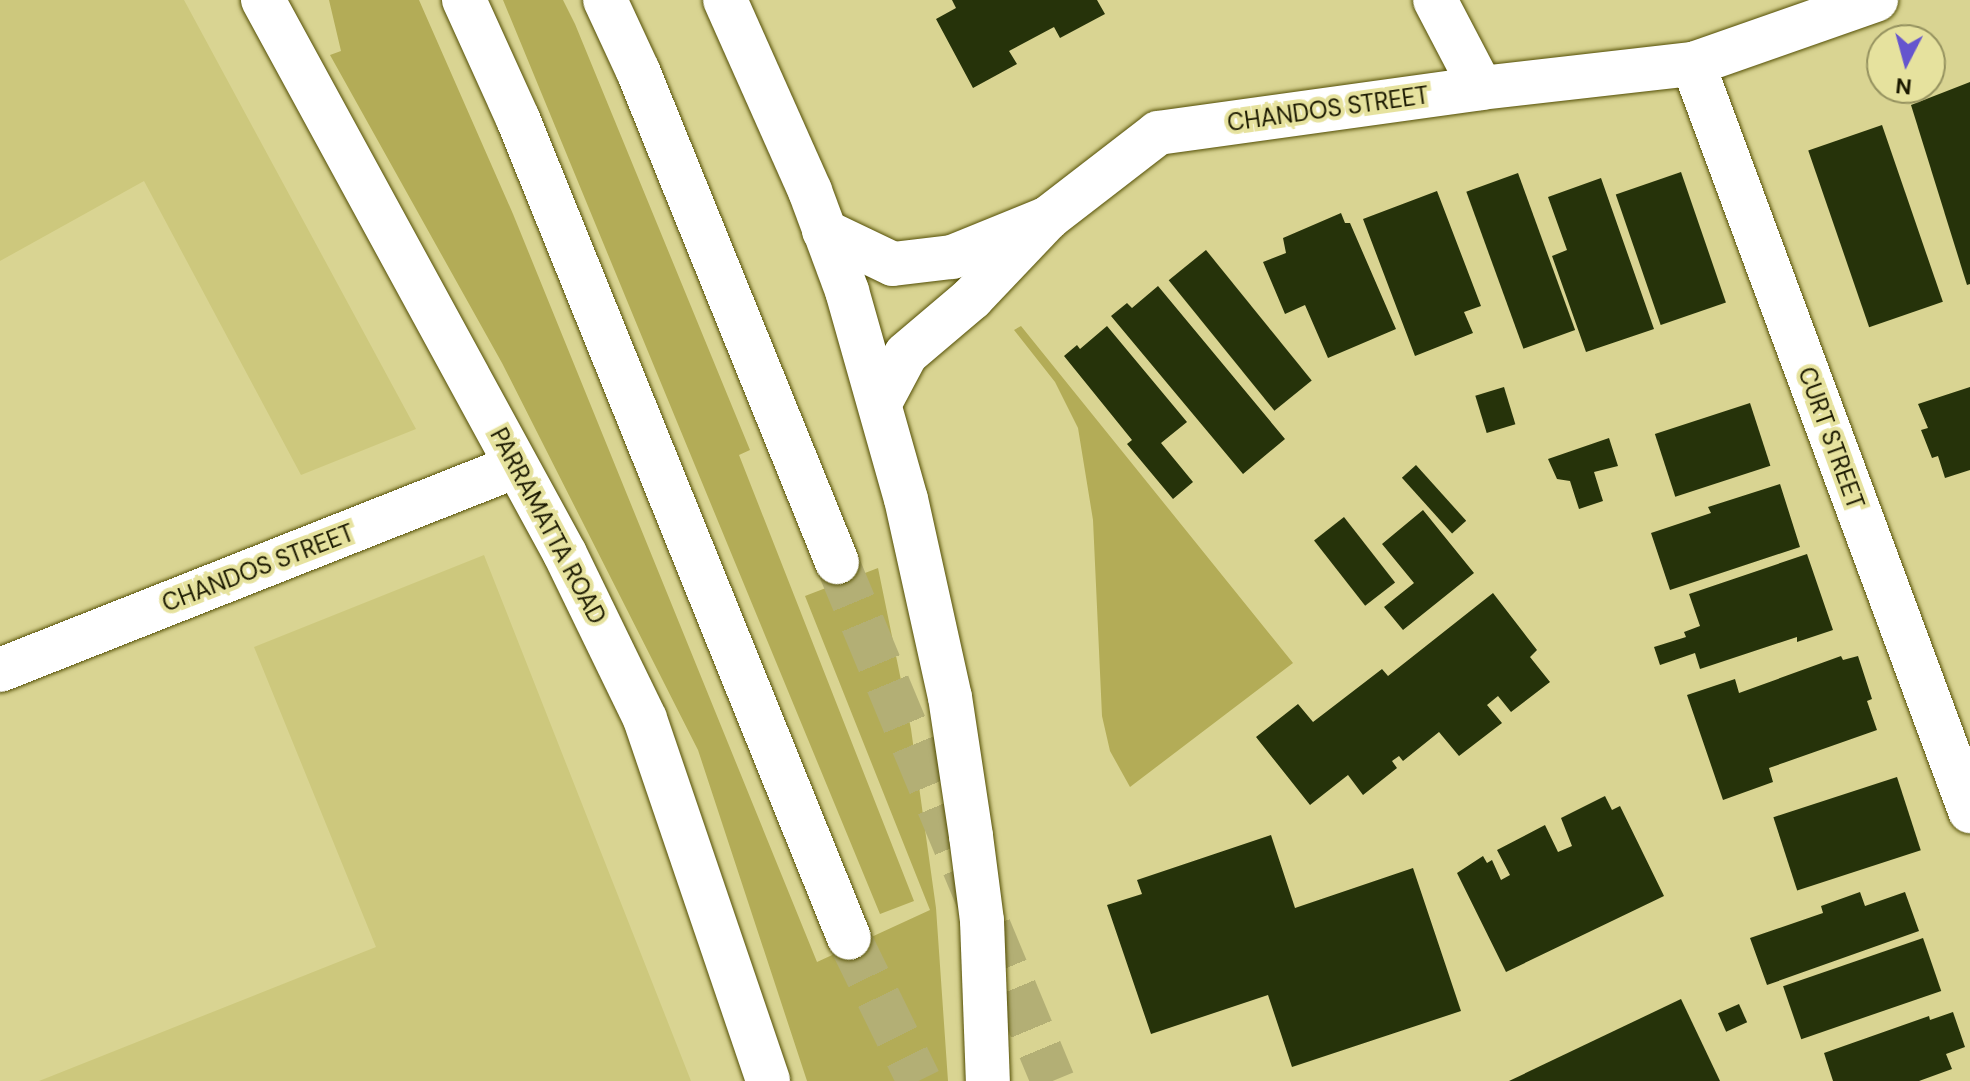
<!DOCTYPE html>
<style>
body{margin:0}
#map{position:relative;width:1970px;height:1081px;overflow:hidden;background:#d9d492;font-family:"DM Sans",sans-serif}
div>[style]{position:absolute}
[style*='--x']{left:calc(var(--x)*1px);top:calc(var(--y)*1px);width:calc(var(--w)*1px);rotate:calc(var(--a)*1deg)}
.built>*{inset:0;background:#cdc87d}
.green>*{inset:0;background:#b3ac57}
.building>*{inset:0;background:#26330a;transform-origin:0 0}
.motorway-tunnel>*{height:44px;margin-top:-22px;transform-origin:0;background:repeating-linear-gradient(90deg,#b3af75 0 44px,transparent 0 66px)}
.roads{filter:drop-shadow(0 0 2px #544f05) drop-shadow(0 0 2px #544f05)}
.minor>*{height:44px;margin:-22px;padding:0 22px;transform-origin:22px;border-radius:22px;background:#fff}
.primary>*{height:44px;margin:-22px;padding:0 22px;transform-origin:22px;border-radius:22px;background:#fff}
.motorway>*{height:44px;margin:-22px;padding:0 22px;transform-origin:22px;border-radius:22px;background:#fff}
span{translate:-50% -50%;white-space:nowrap;text-align:center;line-height:1.15;-webkit-text-stroke:8px #e6e29e;paint-order:stroke}
.street-label{font-size:24px;color:#1b1900}
.north{position:absolute;left:1866px;top:24px;width:80px;height:80px;box-sizing:border-box;background:#e6e29e;border:2px solid #95925f;border-radius:50%;rotate:186deg;font-size:22px;font-weight:700;line-height:32px;text-align:center;color:#1b1900}
.north::after{content:'';display:block;margin:auto;width:28px;height:36px;background:#6555ce;clip-path:polygon(50% 0,100% 100%,50% 72%,0 100%)}
</style>
<div id="map">
<div class="built">
<div style="clip-path:polygon(0 0,184px 0,416px 429px,301px 475px,144px 181px,0 261px)"></div>
<div style="clip-path:polygon(484px 555px,691px 1081px,39px 1081px,376px 947px,254px 647px)"></div>
</div>
<div class="green">
<div style="clip-path:polygon(329px 0,419px 0,513px 214px,817px 962px,930px 910px,805px 596px,878px 568px,911px 729px,936px 908px,948px 1081px,807px 1081px,698px 750px,502px 363px,330px 55px,341px 51px)"></div>
<div style="clip-path:polygon(503px 0,563px 0,575px 24px,750px 450px,739px 455px,914px 901px,880px 914px)"></div>
<div style="clip-path:polygon(1021px 326px,1293px 663px,1130px 787px,1110px 751px,1102px 716px,1093px 520px,1078px 428px,1055px 382px,1014px 330px)"></div>
</div>
<div class="building">
<div style="clip-path:polygon(952px 0,1097px 0,1105px 14px,1060px 38px,1054px 27px,1009px 51px,1017px 64px,973px 88px,936px 19px,956px 8px)"></div>
<div style="clip-path:polygon(1970px 82px,1970px 284px,1967px 285px,1911px 105px)"></div>
<div style="left:1882px;top:125px;width:187px;height:78px;rotate:71deg"></div>
<div style="left:1681px;top:172px;width:138px;height:69px;rotate:71deg"></div>
<div style="left:1518px;top:173px;width:167px;height:55px;rotate:70deg"></div>
<div style="clip-path:polygon(1601px 178px,1654px 329px,1586px 352px,1552px 256px,1567px 250px,1548px 197px)"></div>
<div style="clip-path:polygon(1437px 191px,1481px 306px,1464px 312px,1473px 333px,1415px 356px,1363px 219px)"></div>
<div style="clip-path:polygon(1341px 213px,1345px 223px,1350px 223px,1396px 329px,1328px 358px,1305px 305px,1285px 314px,1263px 262px,1286px 253px,1283px 238px)"></div>
<div style="left:1206px;top:250px;width:168px;height:48px;rotate:51deg"></div>
<div style="clip-path:polygon(1158px 286px,1285px 439px,1243px 474px,1111px 316px,1127px 303px,1132px 308px)"></div>
<div style="clip-path:polygon(1107px 326px,1187px 422px,1161px 443px,1193px 482px,1173px 499px,1127px 444px,1132px 440px,1064px 356px,1077px 345px,1080px 349px)"></div>
<div style="left:1504px;top:387px;width:39px;height:30px;rotate:73deg"></div>
<div style="clip-path:polygon(1970px 387px,1970px 470px,1945px 478px,1938px 456px,1932px 458px,1921px 430px,1928px 428px,1918px 404px)"></div>
<div style="left:1750px;top:403px;width:66px;height:100px;rotate:72deg"></div>
<div style="clip-path:polygon(1609px 438px,1618px 466px,1594px 472px,1603px 501px,1579px 509px,1570px 481px,1557px 479px,1548px 459px)"></div>
<div style="left:1416px;top:465px;width:75px;height:19px;rotate:48deg"></div>
<div style="clip-path:polygon(1780px 484px,1800px 547px,1670px 590px,1651px 533px,1711px 513px,1708px 507px)"></div>
<div style="clip-path:polygon(1423px 510px,1474px 573px,1403px 630px,1384px 607px,1414px 583px,1382px 544px)"></div>
<div style="left:1344px;top:517px;width:83px;height:38px;rotate:52deg"></div>
<div style="clip-path:polygon(1807px 554px,1833px 630px,1797px 642px,1797px 637px,1700px 669px,1695px 653px,1660px 665px,1654px 647px,1686px 637px,1684px 632px,1700px 626px,1689px 594px)"></div>
<div style="clip-path:polygon(1493px 593px,1537px 650px,1530px 657px,1550px 682px,1511px 712px,1498px 696px,1487px 705px,1502px 723px,1459px 756px,1439px 732px,1403px 761px,1399px 756px,1392px 761px,1397px 768px,1363px 795px,1348px 775px,1310px 805px,1256px 737px,1298px 704px,1313px 722px,1382px 669px,1388px 676px)"></div>
<div style="clip-path:polygon(1841px 656px,1843px 660px,1858px 656px,1872px 699px,1867px 701px,1877px 730px,1769px 768px,1773px 782px,1723px 800px,1687px 695px,1735px 679px,1739px 693px)"></div>
<div style="left:1897px;top:777px;width:77px;height:130px;rotate:72deg"></div>
<div style="clip-path:polygon(1605px 796px,1612px 810px,1620px 806px,1664px 896px,1506px 972px,1457px 873px,1483px 856px,1487px 863px,1492px 860px,1501px 880px,1510px 875px,1497px 850px,1545px 825px,1558px 852px,1572px 846px,1561px 818px)"></div>
<div style="clip-path:polygon(1271px 835px,1295px 908px,1413px 868px,1461px 1011px,1292px 1067px,1268px 995px,1151px 1034px,1107px 905px,1142px 894px,1137px 880px)"></div>
<div style="clip-path:polygon(1860px 892px,1865px 906px,1905px 892px,1919px 931px,1767px 985px,1750px 938px,1823px 913px,1821px 906px)"></div>
<div style="left:1923px;top:938px;width:56px;height:148px;rotate:71deg"></div>
<div style="clip-path:polygon(1681px 999px,1720px 1081px,1509px 1081px)"></div>
<div style="left:1739px;top:1004px;width:20px;height:23px;rotate:66deg"></div>
<div style="clip-path:polygon(1953px 1012px,1965px 1047px,1946px 1054px,1952px 1069px,1919px 1081px,1833px 1081px,1824px 1053px,1929px 1016px,1930px 1020px)"></div>
</div>
<div class="motorway-tunnel">
<div style="--x:837;--y:562;--w:562;--a:67.4"></div>
<div style="--x:849;--y:938;--w:159;--a:63.9"></div>
</div>
<div class="roads">
<div class="minor">
<div style="--x:1435;--y:0;--w:99;--a:62.4"></div>
<div style="--x:1693;--y:64;--w:797;--a:69.65"></div>
<div style="--x:880;--y:403;--w:55;--a:-62"></div>
<div style="--x:906;--y:354;--w:87;--a:-40.3"></div>
<div style="--x:972;--y:298;--w:110;--a:-46.5"></div>
<div style="--x:1048;--y:218;--w:139;--a:-37.7"></div>
<div style="--x:1158;--y:133;--w:326;--a:-7.9"></div>
<div style="--x:1481;--y:88;--w:213;--a:-6.5"></div>
<div style="--x:1693;--y:64;--w:194;--a:-19.3"></div>
<div style="--x:0;--y:670;--w:555;--a:-21.57"></div>
</div>
<div class="primary">
<div style="--x:263;--y:0;--w:631;--a:61.4"></div>
<div style="--x:565;--y:554;--w:183;--a:64.1"></div>
<div style="--x:645;--y:719;--w:382;--a:71.2"></div>
<div style="--x:725;--y:0;--w:209;--a:66"></div>
<div style="--x:810;--y:191;--w:107;--a:69.7"></div>
<div style="--x:847;--y:291;--w:216;--a:74.2"></div>
<div style="--x:906;--y:499;--w:203;--a:77.5"></div>
<div style="--x:950;--y:697;--w:141;--a:81.4"></div>
<div style="--x:971;--y:836;--w:86;--a:82.6"></div>
<div style="--x:982;--y:921;--w:160;--a:87.9"></div>
<div style="--x:824;--y:231;--w:76;--a:25.6"></div>
<div style="--x:893;--y:264;--w:59;--a:-6.8"></div>
<div style="--x:952;--y:257;--w:104;--a:-22.1"></div>
</div>
<div class="motorway">
<div style="--x:464;--y:0;--w:131;--a:65.6"></div>
<div style="--x:518;--y:119;--w:883;--a:67.99"></div>
<div style="--x:605;--y:0;--w:78;--a:65.1"></div>
<div style="--x:638;--y:71;--w:530;--a:67.94"></div>
</div>
</div>
<div class="street-label">
<span style="left:1328px;top:109px;rotate:-8deg">CHANDOS STREET</span>
<span style="left:1831px;top:438px;rotate:70deg">CURT STREET</span>
<span style="left:548px;top:526px;rotate:62deg">PARRAMATTA ROAD</span>
<span style="left:258px;top:568px;rotate:-21deg">CHANDOS STREET</span>
</div>
<div class="north">N</div>
</div>
